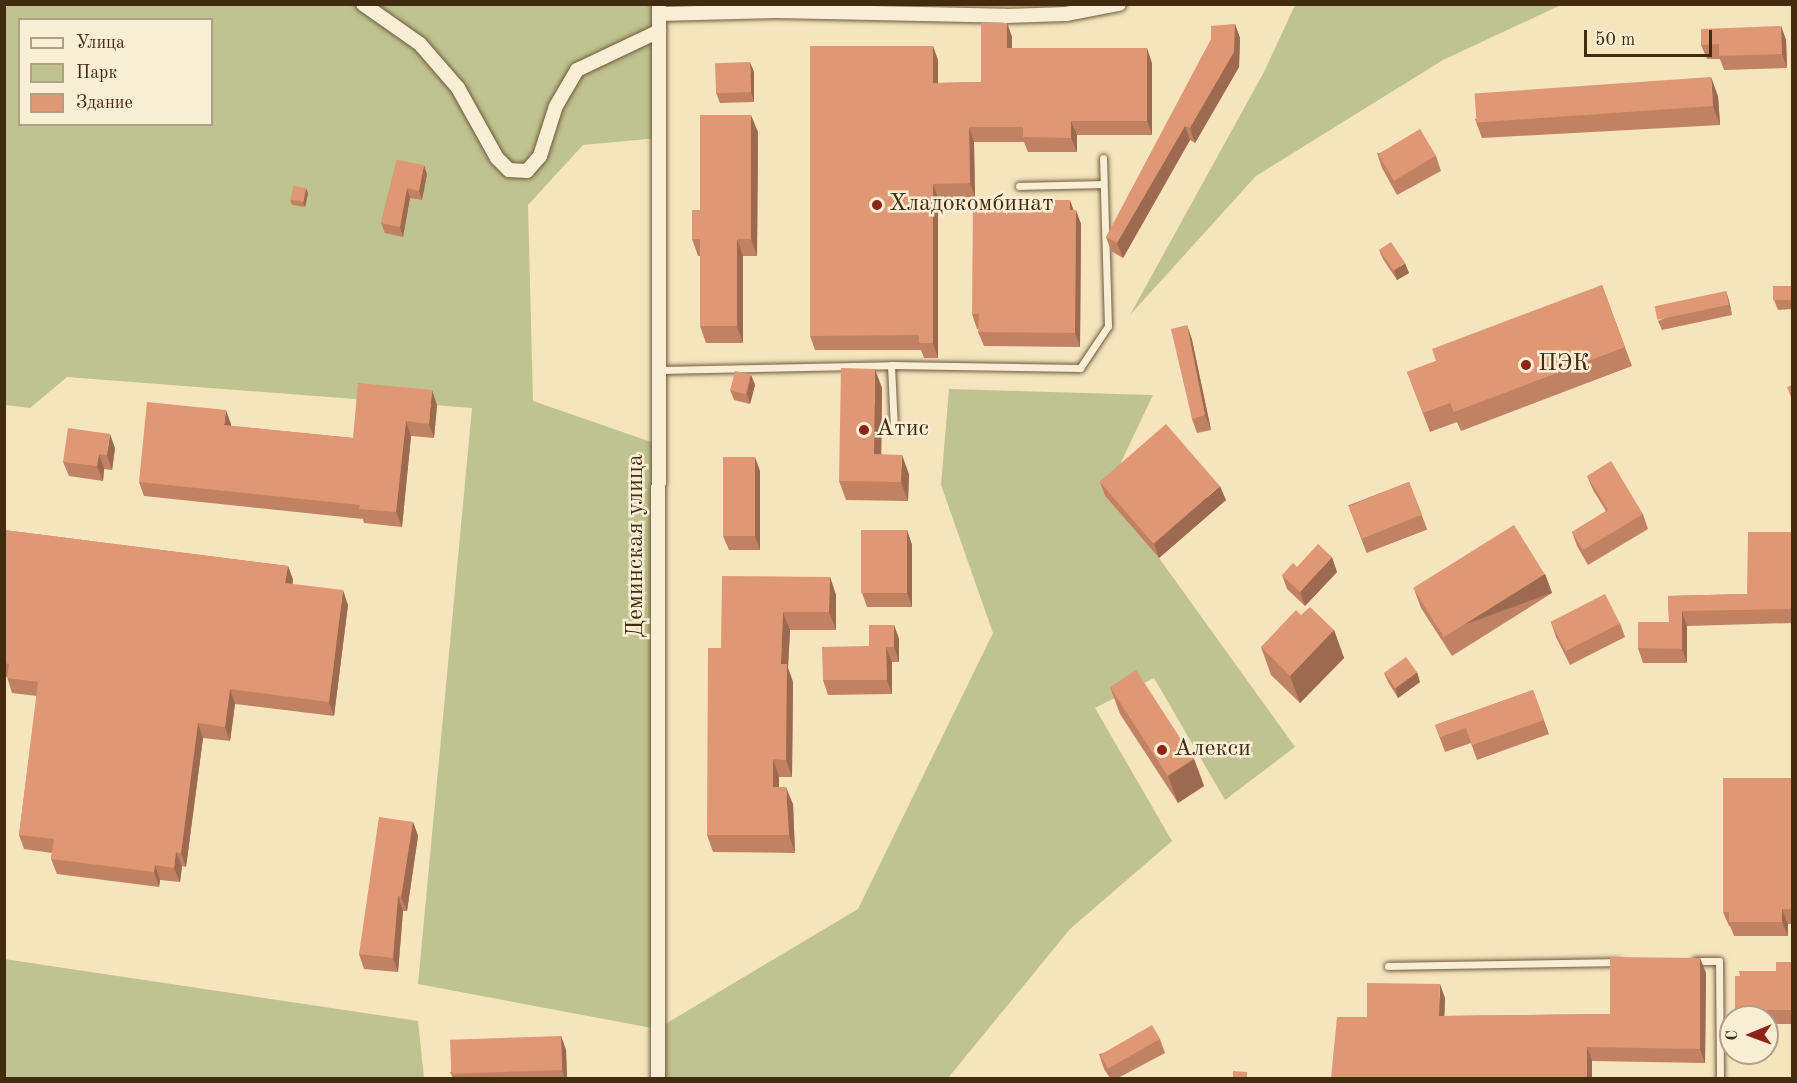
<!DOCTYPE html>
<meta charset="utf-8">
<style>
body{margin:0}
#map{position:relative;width:1797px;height:1083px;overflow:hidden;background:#f5e4be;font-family:"Old Standard TT",serif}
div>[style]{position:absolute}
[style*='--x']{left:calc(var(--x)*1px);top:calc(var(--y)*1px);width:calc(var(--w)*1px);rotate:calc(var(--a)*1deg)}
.green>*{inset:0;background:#bfc38f}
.roads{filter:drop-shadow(0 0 2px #6f593b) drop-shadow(0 0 2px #6f593b)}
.service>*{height:7px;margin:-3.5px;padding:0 3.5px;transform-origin:3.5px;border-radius:3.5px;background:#f8edd5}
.minor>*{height:14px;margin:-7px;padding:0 7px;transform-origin:7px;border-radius:7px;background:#f8edd5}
.wall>*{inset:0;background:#c18264;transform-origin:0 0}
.shaded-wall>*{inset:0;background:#9d6a51;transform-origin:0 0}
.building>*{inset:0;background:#e09774;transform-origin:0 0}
.dots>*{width:16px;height:16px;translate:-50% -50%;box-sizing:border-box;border:3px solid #f8edd5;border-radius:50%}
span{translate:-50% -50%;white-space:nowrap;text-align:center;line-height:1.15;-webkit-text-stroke:5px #f8edd5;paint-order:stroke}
.poi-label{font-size:24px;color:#422b0f}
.left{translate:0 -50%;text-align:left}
.street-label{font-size:24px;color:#422b0f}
.frame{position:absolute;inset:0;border:6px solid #422b0f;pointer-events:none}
.legend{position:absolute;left:18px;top:18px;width:195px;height:108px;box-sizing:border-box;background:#f8edd5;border:2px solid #af9f86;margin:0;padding:8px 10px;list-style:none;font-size:18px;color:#422b0f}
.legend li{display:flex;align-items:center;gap:12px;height:30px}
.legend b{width:30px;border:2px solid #af9f86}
.north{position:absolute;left:1719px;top:1005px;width:60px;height:60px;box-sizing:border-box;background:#f8edd5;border:2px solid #af9f86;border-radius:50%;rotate:269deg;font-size:16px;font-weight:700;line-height:24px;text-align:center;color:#422b0f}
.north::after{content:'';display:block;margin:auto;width:21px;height:27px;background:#8f2418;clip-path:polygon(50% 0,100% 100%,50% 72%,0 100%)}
.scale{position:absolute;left:1584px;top:30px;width:128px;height:27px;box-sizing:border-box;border:3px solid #422b0f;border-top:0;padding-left:8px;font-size:18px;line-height:21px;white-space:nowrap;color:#422b0f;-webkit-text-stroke:4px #f8edd5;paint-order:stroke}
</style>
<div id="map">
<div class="green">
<div style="clip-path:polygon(evenodd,4px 5px,659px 5px,659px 138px,583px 145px,528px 205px,533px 401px,660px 445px,657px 1029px,858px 909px,993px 633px,941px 485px,949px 389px,1153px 395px,1105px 496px,1159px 558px,1295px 747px,1225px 800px,1154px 678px,1095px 708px,1172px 841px,1070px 929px,948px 1078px,658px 1078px,657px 1029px,418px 984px,472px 408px,67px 377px,30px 408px,5px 405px,4px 5px,20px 20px,212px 20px,212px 124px,20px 124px,20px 20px)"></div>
<div style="clip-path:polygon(1295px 5px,1561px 5px,1443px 60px,1256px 176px,1130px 315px,1264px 72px)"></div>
<div style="clip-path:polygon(4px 959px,418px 1021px,424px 1078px,5px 1078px)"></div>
</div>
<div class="roads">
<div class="service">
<div style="--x:1019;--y:186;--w:83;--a:-1.4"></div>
<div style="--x:891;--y:365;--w:189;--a:0.9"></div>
<div style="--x:1080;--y:368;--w:50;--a:-56.3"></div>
<div style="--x:1108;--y:326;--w:168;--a:-91.7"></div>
<div style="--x:660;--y:370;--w:231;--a:-1.2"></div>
<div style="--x:891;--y:365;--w:64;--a:87.3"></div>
<div style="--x:1695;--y:961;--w:24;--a:0"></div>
<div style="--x:1719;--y:961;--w:117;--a:89.5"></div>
<div style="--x:1388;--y:966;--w:230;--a:-1"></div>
</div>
<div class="minor">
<div style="--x:363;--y:4;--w:70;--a:35.1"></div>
<div style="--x:420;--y:44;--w:58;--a:49.2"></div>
<div style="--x:458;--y:88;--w:80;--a:60.9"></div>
<div style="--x:497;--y:158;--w:17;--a:45"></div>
<div style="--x:509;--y:170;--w:18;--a:3"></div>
<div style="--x:527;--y:171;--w:20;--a:-49"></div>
<div style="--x:540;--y:156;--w:52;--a:-72.3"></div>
<div style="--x:556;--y:106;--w:42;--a:-59.7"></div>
<div style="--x:577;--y:70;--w:91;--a:-25.4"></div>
<div style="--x:659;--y:14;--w:117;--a:-1.5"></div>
<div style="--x:776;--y:11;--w:230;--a:1.2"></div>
<div style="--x:1006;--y:16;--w:60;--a:-1.9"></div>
<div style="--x:1066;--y:14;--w:54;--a:-10.7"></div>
<div style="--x:658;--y:1078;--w:1074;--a:-89.95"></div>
</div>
</div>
<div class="wall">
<div style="clip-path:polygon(1007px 23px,1012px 37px,1012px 48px,1152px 63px,1152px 135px,1077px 135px,1077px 152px,1028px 152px,1024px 142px,974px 142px,975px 197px,938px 198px,938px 358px,924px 358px,921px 350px,815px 350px,810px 336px,938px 60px,938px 83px,981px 82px)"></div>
<div style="clip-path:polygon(1235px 24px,1240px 38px,1239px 67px,1195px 143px,1190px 140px,1123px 258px,1111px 251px,1106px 237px)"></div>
<div style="clip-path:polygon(1781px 26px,1786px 40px,1787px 68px,1724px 70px,1720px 59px,1707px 59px,1701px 45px)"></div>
<div style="clip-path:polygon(754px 72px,754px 102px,720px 103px,716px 93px)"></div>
<div style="clip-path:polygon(1718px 96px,1720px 125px,1482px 138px,1475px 119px)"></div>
<div style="clip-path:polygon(758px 132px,757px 256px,743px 256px,743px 343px,706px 343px,700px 326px,700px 256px,698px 256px,692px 239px,700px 210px)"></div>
<div style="clip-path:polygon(1377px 153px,1436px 156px,1441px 171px,1397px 195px,1382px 168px)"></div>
<div style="clip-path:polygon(397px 160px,427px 174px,422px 200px,410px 198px,403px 237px,385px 233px,381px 223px)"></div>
<div style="clip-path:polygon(308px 193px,305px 207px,292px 205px,290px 200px)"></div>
<div style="clip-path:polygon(994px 209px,1074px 210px,1081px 224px,1080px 347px,984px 346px,978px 332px,979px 329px,977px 329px,972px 314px)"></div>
<div style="clip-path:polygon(1379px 250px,1409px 273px,1397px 280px,1383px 259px)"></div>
<div style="clip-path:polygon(1602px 285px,1632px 366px,1461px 431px,1457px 422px,1430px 432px,1407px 372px,1436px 361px)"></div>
<div style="clip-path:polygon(1792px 286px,1792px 309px,1778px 310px,1774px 300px)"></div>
<div style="clip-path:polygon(1726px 291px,1729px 301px,1732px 315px,1662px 330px,1658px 321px)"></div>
<div style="clip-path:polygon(1187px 325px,1192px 340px,1211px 430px,1197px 433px,1192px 419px)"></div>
<div style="clip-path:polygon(751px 375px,755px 385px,750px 404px,734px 400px,730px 390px)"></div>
<div style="clip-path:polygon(882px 388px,881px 454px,909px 474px,908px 501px,846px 500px,839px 481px)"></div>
<div style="clip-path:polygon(437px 405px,434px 438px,411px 436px,402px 527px,364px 523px,363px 519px,144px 496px,139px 482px,231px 424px,231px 426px,353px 438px)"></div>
<div style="clip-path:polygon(115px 448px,112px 470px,104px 469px,103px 481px,69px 476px,63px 462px)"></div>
<div style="clip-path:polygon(760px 471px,760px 550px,729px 550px,723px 536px)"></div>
<div style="clip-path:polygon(1587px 476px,1643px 514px,1648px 529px,1588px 565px,1577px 546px,1572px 532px,1606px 511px,1593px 490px)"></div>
<div style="clip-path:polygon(1100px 482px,1226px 500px,1159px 558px,1105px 496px)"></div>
<div style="left:1409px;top:482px;width:51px;height:65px;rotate:69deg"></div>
<div style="clip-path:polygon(4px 530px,288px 566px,293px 580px,292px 584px,348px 605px,334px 716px,235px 704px,230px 741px,203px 738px,186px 867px,182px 866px,180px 882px,160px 880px,159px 887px,57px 874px,51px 859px,52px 853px,24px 849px,19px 835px,37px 696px,12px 693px,7px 677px,4px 677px)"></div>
<div style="clip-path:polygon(907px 530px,912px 545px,912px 607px,867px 607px,862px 593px)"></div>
<div style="clip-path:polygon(1792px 532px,1792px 623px,1687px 626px,1687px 663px,1643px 663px,1638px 648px,1669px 622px,1668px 596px,1747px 594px)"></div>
<div style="clip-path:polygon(1297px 567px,1337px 572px,1305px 606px,1287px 589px,1282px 575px)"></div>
<div style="clip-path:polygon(1545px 574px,1552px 593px,1452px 656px,1421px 608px,1414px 589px)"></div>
<div style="clip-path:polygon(830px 577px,836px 595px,836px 630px,790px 630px,788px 668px,793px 682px,792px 777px,779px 777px,779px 787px,793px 804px,795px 853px,713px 852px,707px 835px,721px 648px)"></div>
<div style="clip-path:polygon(1301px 615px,1334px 630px,1344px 658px,1300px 703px,1271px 675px,1261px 647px)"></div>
<div style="clip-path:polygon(1551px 622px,1620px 623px,1625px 637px,1570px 665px,1556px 637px)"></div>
<div style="clip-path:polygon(894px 625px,899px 639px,899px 662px,892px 662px,892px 694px,828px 695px,823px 680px,869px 646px)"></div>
<div style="clip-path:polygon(1384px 673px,1420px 682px,1398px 698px,1388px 682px)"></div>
<div style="clip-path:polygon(1110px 687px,1194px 759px,1204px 786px,1178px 803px,1120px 714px)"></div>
<div style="clip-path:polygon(1533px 690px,1549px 734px,1477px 760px,1471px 743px,1445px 752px,1435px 725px)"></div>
<div style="clip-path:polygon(1792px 778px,1792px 924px,1788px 924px,1788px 936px,1734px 936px,1730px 926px,1729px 926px,1723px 912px)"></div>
<div style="clip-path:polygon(413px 822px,418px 836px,407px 911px,403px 911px,398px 972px,364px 969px,359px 954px)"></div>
<div style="clip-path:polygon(1700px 958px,1706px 973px,1705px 1063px,1592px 1061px,1592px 1078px,1331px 1078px,1367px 1017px,1445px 998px,1444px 1016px,1610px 1014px)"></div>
<div style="clip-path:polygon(1792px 962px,1792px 1024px,1772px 1024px,1772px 1055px,1740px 1055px,1739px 1053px,1767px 1053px,1767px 1017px,1740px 976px,1776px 971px)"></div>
<div style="clip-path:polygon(561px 1036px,566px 1050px,567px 1078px,453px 1078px,450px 1072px)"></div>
<div style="clip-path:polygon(1160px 1039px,1165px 1053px,1118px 1078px,1110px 1078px,1104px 1069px,1099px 1054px)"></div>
</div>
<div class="shaded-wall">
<div style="clip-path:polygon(1007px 23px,1012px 37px,1012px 62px,1007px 48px)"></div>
<div style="clip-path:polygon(1235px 24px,1240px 38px,1239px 67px,1195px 143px,1190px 128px)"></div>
<div style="clip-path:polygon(1781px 26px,1786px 40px,1787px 68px,1782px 54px)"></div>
<div style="clip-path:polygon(933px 46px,938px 60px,938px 98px,933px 83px)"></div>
<div style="clip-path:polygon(1147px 48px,1152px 63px,1152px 135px,1147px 121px)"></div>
<div style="clip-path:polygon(750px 62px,754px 72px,754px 102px,751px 92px)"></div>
<div style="clip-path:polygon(1711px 77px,1718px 96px,1720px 125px,1713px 106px)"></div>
<div style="clip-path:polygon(751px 115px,758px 132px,757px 256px,751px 239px)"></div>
<div style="clip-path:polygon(1071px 121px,1077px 135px,1077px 152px,1071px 138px)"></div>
<div style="clip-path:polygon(1185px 126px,1190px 140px,1123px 258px,1117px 243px)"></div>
<div style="clip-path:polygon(969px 127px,974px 142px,975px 197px,970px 183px)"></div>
<div style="clip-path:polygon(424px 165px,427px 174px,422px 200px,419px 191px)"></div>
<div style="clip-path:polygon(933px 184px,938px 198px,938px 358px,933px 343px)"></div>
<div style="clip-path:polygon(306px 188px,308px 193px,305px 207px,303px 202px)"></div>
<div style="clip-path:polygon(407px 188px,410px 198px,403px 237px,400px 227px)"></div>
<div style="clip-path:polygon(990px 199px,996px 213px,990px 209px)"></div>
<div style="clip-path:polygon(1070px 200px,1075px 214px,1070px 210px)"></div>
<div style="clip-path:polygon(1076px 210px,1081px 224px,1080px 347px,1075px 333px)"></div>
<div style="clip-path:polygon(737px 239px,743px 256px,743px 343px,737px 326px)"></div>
<div style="clip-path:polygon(1405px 263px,1409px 273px,1397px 280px,1394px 271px)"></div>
<div style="clip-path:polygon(1726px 291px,1729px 301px,1732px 315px,1729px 305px)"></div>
<div style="clip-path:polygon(1187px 325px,1192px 340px,1211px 430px,1205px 415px)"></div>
<div style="clip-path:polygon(875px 369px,882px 388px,881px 473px,874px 454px)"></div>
<div style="clip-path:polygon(751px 375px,755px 385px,750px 404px,747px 394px)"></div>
<div style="clip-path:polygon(432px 390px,437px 405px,434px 438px,429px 424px)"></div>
<div style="clip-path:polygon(226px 410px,231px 424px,230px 440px,224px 425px)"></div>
<div style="clip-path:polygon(406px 421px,411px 436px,402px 527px,396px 512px)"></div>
<div style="clip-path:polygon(110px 434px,115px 448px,112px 470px,107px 455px)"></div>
<div style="clip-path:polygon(99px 454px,104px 469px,103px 481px,97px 466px)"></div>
<div style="clip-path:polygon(902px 455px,909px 474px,908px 501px,901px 482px)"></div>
<div style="clip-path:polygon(755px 457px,760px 471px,760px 550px,755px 536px)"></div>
<div style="clip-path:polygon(1220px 486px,1226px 500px,1159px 558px,1154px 544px)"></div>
<div style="clip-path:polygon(907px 530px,912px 545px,912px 607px,907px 593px)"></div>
<div style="clip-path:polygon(1332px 557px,1337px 572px,1305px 606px,1300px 592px)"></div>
<div style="clip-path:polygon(288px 566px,293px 580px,291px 597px,285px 583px)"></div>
<div style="left:1545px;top:574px;width:20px;height:118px;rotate:70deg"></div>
<div style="clip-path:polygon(830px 577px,836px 595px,836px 630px,829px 612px)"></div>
<div style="clip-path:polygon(343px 590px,348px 605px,334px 716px,329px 702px)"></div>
<div style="clip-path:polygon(1682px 611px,1687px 626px,1687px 663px,1682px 649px)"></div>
<div style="clip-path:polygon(783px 612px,790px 630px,788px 668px,793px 682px,792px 777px,786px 760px,781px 664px)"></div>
<div style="clip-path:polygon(894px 625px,899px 639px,899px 662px,894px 647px)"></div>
<div style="clip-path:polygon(1334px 630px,1344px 658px,1300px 703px,1290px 676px)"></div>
<div style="clip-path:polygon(886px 647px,892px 662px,892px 694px,887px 680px)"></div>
<div style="clip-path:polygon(1417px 672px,1420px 682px,1398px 698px,1395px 688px)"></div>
<div style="clip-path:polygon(230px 689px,235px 704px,230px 741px,225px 727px)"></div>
<div style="clip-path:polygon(198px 723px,203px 738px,186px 867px,181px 853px)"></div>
<div style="clip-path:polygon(773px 759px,779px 777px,779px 804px,773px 787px)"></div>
<div style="clip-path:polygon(1194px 759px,1204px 786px,1178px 803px,1168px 776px)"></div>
<div style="clip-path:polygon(786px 787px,793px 804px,795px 853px,789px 835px)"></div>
<div style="clip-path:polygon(413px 822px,418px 836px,407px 911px,401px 897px)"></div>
<div style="clip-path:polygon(176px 852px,182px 866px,180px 882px,174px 868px)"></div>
<div style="clip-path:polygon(155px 865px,160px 880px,159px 887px,154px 872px)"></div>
<div style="clip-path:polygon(398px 896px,403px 911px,398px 972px,393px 958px)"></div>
<div style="clip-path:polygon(1782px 909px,1788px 924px,1788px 936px,1782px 922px)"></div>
<div style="clip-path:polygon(1700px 958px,1706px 973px,1705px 1063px,1700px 1049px)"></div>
<div style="clip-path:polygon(1440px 984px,1445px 998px,1444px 1030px,1439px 1016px)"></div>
<div style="clip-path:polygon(1767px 1010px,1772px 1024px,1772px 1055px,1767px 1042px)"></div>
<div style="clip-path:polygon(561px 1036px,566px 1050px,567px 1078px,565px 1078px,562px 1070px)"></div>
<div style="clip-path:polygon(1587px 1047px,1592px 1061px,1592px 1078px,1587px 1078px)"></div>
</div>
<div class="building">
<div style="clip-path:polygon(981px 23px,1007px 23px,1007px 48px,1147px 48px,1147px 121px,1071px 121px,1071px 138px,1023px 137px,1023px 127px,969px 127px,970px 183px,933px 184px,933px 343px,919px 343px,919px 335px,810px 336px,810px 46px,933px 46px,933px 83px,981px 82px)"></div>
<div style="clip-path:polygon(1235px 24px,1234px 52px,1190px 128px,1185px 126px,1117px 243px,1106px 237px,1211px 39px,1211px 26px)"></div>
<div style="clip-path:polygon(1781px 26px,1782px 54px,1719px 56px,1719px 44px,1701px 45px,1701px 29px)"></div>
<div style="left:750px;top:62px;width:30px;height:35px;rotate:88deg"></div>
<div style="left:1711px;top:77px;width:29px;height:237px;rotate:86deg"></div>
<div style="clip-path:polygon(700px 115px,751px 115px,751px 239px,737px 239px,737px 326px,700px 326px,700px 239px,692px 239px,692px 210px,700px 210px)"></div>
<div style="left:1420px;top:129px;width:31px;height:49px;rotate:59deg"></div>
<div style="clip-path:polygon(397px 160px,424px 165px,419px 191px,407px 188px,400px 227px,381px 223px)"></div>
<div style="left:293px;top:186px;width:13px;height:14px;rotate:9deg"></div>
<div style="clip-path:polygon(973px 199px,990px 199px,990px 209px,1054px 210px,1054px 200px,1070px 200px,1070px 210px,1076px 210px,1075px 333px,978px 332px,979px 314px,972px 314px)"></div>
<div style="left:1391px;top:242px;width:25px;height:14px;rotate:56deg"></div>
<div style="clip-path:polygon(1602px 285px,1625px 347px,1454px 412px,1450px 403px,1423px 413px,1407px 372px,1436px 361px,1432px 349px)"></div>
<div style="left:1773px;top:286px;width:19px;height:14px"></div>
<div style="left:1726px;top:291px;width:14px;height:73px;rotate:78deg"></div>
<div style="clip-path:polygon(1187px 325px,1205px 415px,1192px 419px,1171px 329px)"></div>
<div style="clip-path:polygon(841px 368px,875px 369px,874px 454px,902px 455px,901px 482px,839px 481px)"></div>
<div style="left:735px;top:371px;width:16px;height:20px;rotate:14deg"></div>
<div style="clip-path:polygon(358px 383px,432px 390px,429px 424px,406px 421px,396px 512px,359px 509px,360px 505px,139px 482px,147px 402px,226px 410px,224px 425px,353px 438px)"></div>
<div style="clip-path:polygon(1792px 385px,1792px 400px,1787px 387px)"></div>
<div style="left:1166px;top:424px;width:82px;height:88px;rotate:49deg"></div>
<div style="clip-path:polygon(68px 428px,110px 434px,107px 455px,99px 454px,97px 466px,63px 462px)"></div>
<div style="left:723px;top:457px;width:32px;height:79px"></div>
<div style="clip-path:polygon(1611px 461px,1643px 514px,1583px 550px,1572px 532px,1608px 510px,1587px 476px)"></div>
<div style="left:1409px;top:482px;width:35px;height:65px;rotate:68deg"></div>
<div style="left:1514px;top:525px;width:58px;height:119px;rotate:58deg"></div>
<div style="clip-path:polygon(4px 530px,288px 566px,285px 583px,343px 590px,329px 702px,230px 689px,225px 727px,198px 723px,181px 853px,176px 852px,174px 868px,155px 865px,154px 872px,51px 859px,54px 839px,19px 835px,38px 682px,7px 678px,9px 664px,4px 663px)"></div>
<div style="left:861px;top:530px;width:46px;height:63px"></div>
<div style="clip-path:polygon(1748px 532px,1792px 532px,1792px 609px,1682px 611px,1682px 649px,1638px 648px,1638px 622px,1669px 622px,1668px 596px,1747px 594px)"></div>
<div style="clip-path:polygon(1318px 544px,1332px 557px,1300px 592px,1282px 575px,1293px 563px,1297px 567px)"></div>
<div style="clip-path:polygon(722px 576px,830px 577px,829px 612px,783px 612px,781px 664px,787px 664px,786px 760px,773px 759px,773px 787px,786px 787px,789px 835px,707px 835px,708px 648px,721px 648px)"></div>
<div style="left:1605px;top:594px;width:33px;height:61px;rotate:63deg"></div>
<div style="clip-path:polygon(1310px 607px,1334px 630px,1290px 676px,1261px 647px,1296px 610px,1301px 615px)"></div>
<div style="clip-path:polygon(869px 625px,894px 625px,894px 647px,886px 647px,887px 680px,823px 680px,822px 647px,869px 646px)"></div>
<div style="left:1406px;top:657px;width:19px;height:27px;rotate:54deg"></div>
<div style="left:1136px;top:670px;width:106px;height:31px;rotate:57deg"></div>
<div style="clip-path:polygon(1533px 690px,1544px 720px,1472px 745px,1466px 728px,1440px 737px,1435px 725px)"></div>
<div style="clip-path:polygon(1723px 778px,1792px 778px,1792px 909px,1782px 909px,1782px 922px,1729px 922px,1729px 912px,1723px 912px)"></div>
<div style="clip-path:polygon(379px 817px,413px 822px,401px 897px,398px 896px,393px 958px,359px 954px)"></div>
<div style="clip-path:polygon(1610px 957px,1700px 958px,1700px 1049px,1587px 1047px,1587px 1078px,1331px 1078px,1337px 1017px,1367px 1017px,1367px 983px,1440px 984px,1439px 1016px,1610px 1014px)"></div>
<div style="clip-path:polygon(1776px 962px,1792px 962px,1792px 1010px,1767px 1010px,1767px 1017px,1735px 1017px,1735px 976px,1740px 976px,1739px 971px,1776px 971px)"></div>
<div style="left:1152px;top:1025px;width:16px;height:60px;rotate:60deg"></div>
<div style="left:561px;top:1036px;width:34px;height:111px;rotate:88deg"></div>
<div style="clip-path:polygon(1233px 1071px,1247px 1072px,1247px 1078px,1233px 1078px)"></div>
</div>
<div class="dots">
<div style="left:877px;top:205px;background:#8f2418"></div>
<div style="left:1526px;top:365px;background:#8f2418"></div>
<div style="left:864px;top:430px;background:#8f2418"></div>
<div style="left:1162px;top:750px;background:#8f2418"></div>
</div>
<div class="poi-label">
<span class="left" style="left:889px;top:205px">Хладокомбинат</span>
<span class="left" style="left:1538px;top:365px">ПЭК</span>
<span class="left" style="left:876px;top:430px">Атис</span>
<span class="left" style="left:1174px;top:750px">Алекси</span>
</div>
<div class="street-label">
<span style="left:637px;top:546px;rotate:-90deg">Деминская улица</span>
</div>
<div class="frame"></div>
<ul class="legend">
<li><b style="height:8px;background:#f8edd5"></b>Улица</li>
<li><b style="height:16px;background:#bfc38f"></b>Парк</li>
<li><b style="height:16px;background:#e09774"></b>Здание</li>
</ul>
<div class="north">С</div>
<div class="scale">50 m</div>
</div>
